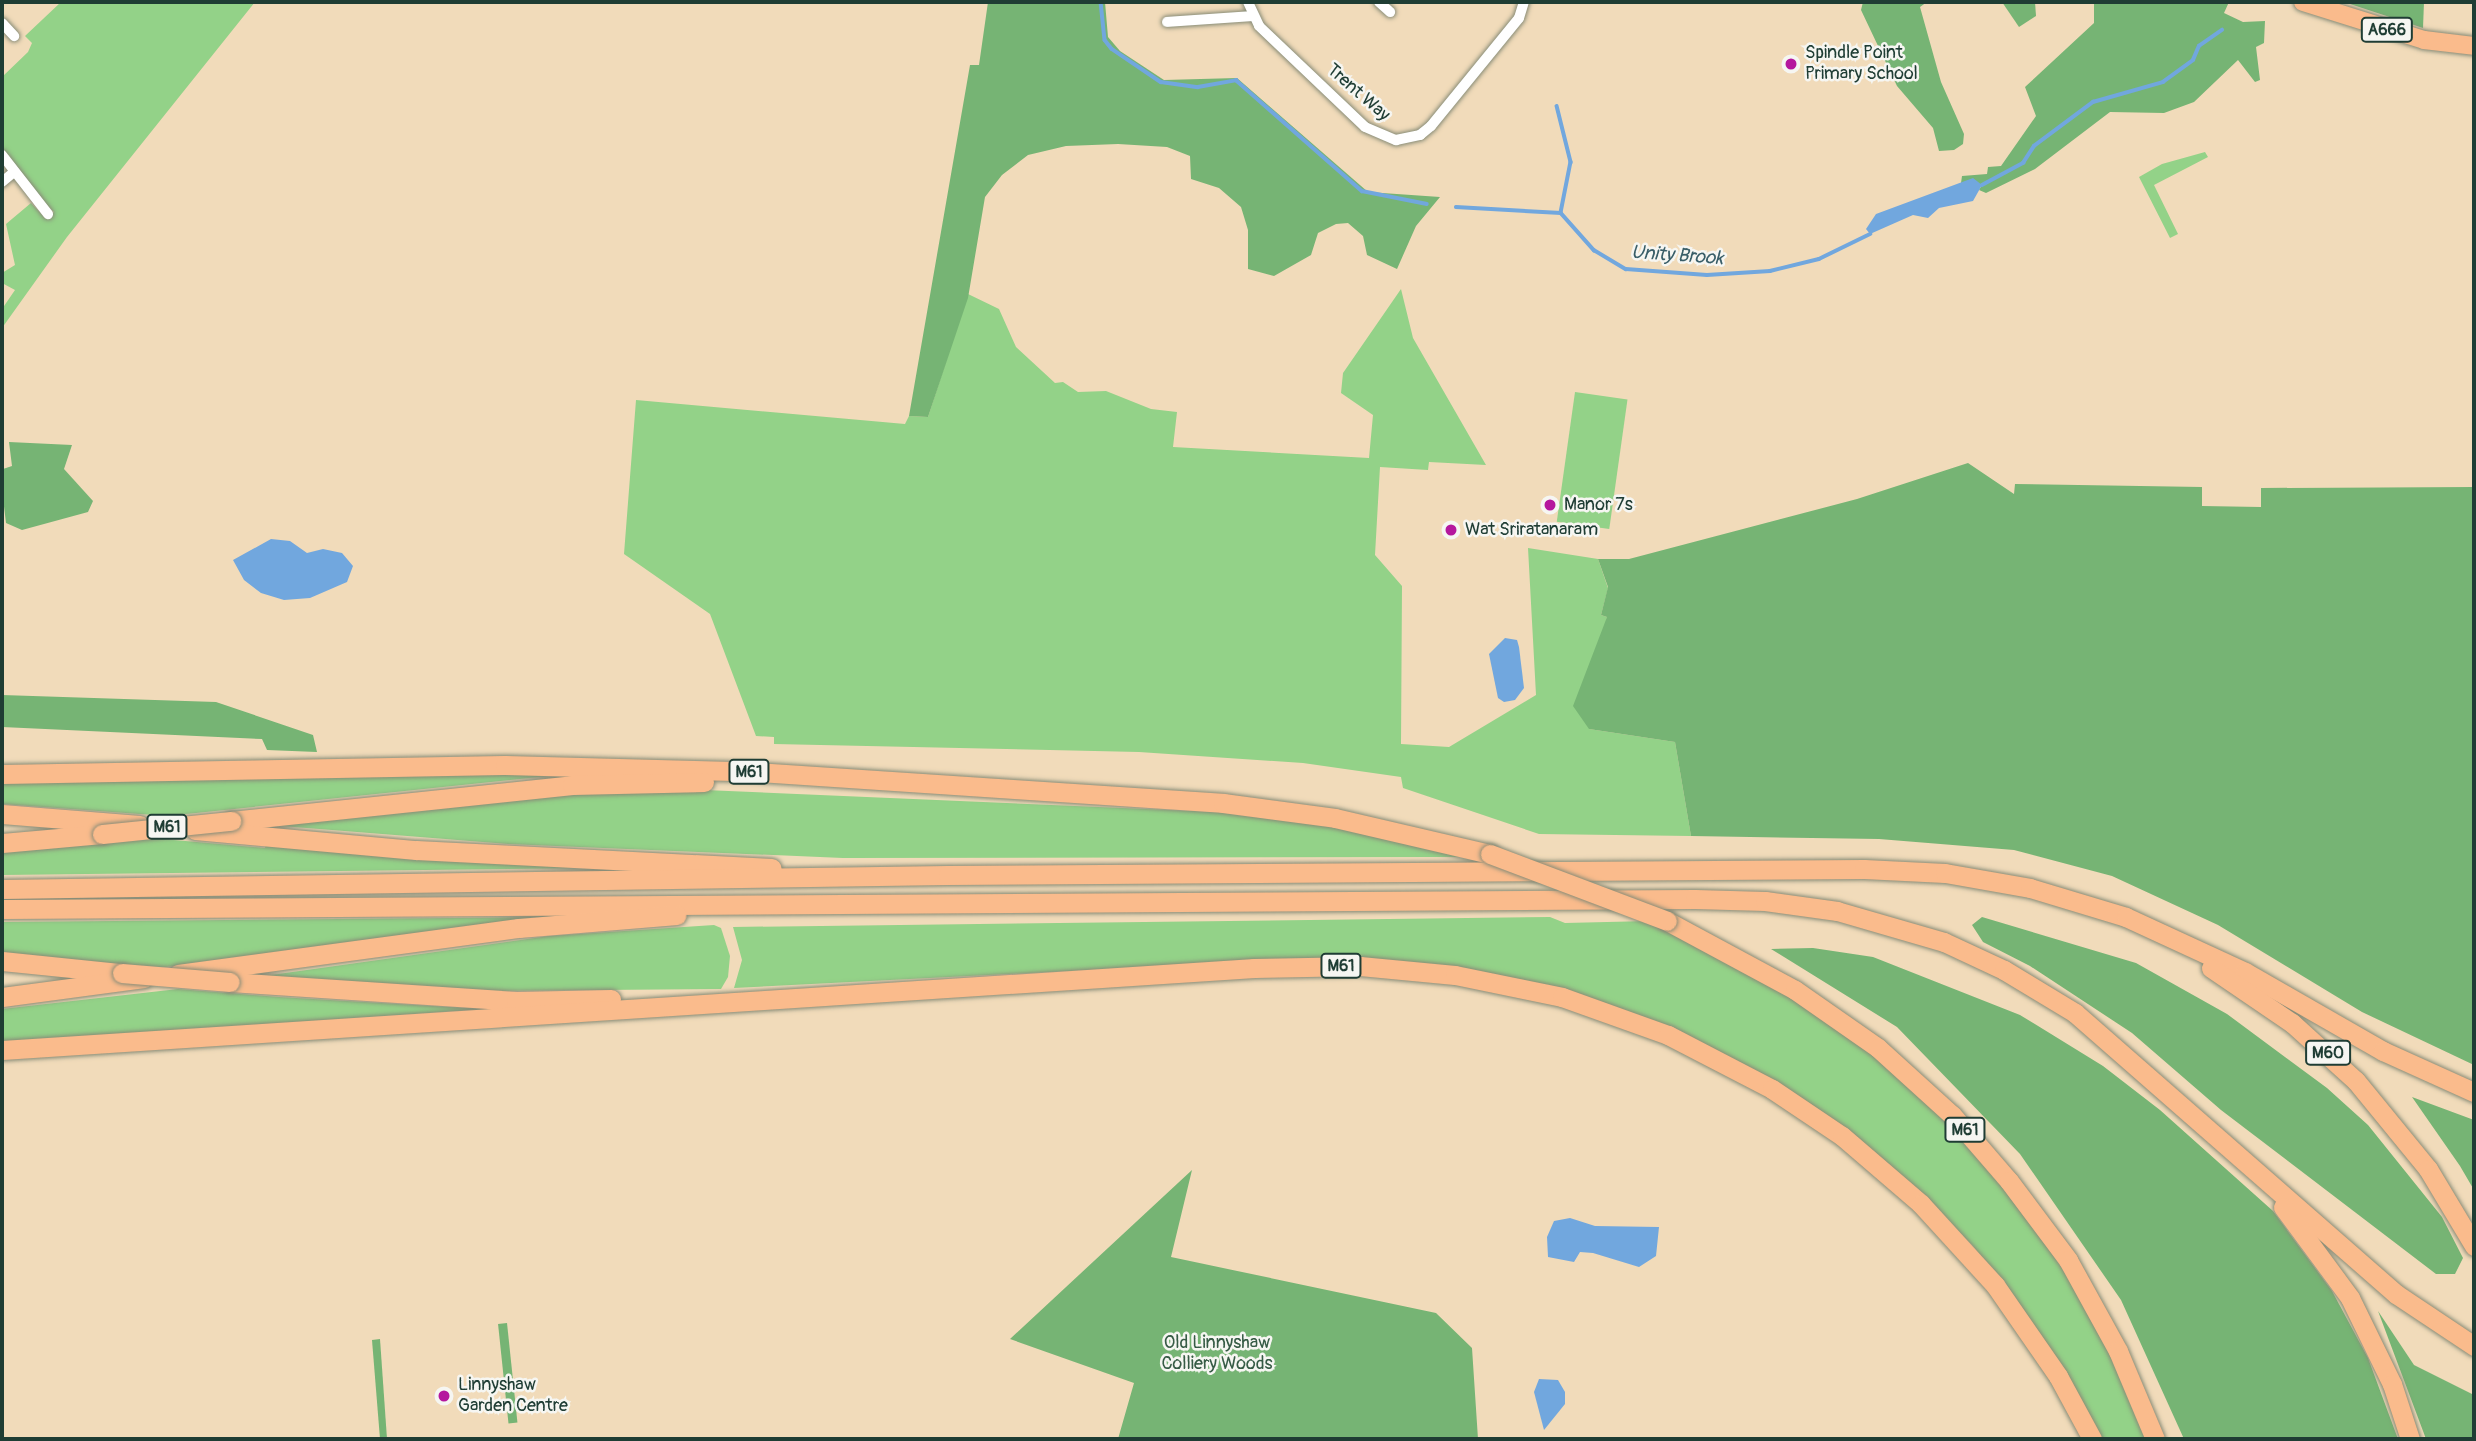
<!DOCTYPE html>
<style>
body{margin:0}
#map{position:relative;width:2476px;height:1441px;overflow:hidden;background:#f1dbba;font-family:Pangolin,sans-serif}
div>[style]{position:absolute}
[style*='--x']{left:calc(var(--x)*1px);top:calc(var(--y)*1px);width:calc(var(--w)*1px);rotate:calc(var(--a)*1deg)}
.green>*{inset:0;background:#93d288;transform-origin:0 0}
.forest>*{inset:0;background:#76b474;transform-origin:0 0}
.water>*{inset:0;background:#71a7de}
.stream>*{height:3.5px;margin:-1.75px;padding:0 1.75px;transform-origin:1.75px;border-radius:1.75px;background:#71a7de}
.roads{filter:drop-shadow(0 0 2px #888c77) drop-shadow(0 0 2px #888c77)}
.minor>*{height:10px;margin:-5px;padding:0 5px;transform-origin:5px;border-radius:5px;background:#fff}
.primary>*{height:18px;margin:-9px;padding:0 9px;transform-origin:9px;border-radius:9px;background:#fabb8c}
.motorway>*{height:19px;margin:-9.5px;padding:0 9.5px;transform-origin:9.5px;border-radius:9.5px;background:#fabb8c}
.bridges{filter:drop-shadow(0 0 2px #888c77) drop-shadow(0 0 2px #888c77)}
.motorway-bridge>*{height:19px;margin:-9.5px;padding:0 9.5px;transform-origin:9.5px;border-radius:9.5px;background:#fabb8c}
.dots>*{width:19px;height:19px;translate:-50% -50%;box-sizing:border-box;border:4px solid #f6f6f2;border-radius:50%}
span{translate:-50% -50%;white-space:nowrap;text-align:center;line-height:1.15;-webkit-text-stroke:5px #f6f6f2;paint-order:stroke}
.shield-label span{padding:2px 5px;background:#f6f6f2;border:2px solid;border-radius:5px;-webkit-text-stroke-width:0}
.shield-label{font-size:16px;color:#1f3d34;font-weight:700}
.poi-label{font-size:18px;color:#1f3d34}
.left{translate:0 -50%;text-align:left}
.street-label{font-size:18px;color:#1f3d34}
.park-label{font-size:18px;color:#365b45}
.water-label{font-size:19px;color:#385d67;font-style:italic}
.frame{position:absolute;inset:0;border:4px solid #1f3d34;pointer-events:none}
</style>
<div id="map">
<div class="green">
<div style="clip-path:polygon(61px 2px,255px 2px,67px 237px,2px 328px,2px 309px,15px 290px,2px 283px,2px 273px,15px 265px,6px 224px,31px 203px,46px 219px,54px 212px,23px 182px,2px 152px,2px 77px,28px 52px,32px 43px,25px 36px)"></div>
<div style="clip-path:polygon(2205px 152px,2208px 157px,2154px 185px,2178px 234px,2170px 238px,2139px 177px,2162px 164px)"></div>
<div style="clip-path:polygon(1401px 289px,1413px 338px,1486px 465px,1429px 462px,1428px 470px,1380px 467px,1375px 555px,1402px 586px,1401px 744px,1449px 747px,1536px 695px,1528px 548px,1598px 559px,1608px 588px,1601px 615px,1607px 617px,1589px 729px,1675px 742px,1691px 836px,1539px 834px,1403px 788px,1401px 777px,1303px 763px,1139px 752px,774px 744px,774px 737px,756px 736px,710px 614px,624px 554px,636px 400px,905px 424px,909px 416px,928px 417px,968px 294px,999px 309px,1016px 347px,1055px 383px,1063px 382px,1078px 392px,1106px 391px,1151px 409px,1177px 412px,1173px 447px,1369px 458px,1373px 415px,1341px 393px,1343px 373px)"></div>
<div style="left:1575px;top:392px;width:53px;height:131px;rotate:8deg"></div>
<div style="clip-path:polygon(576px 773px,167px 816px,2px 804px,2px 780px)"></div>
<div style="clip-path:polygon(681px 789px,1240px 813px,1321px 823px,1463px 857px,843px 858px,508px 844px,269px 825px,533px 796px)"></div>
<div style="clip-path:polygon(140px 837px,265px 848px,266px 844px,585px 868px,2px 875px,2px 850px)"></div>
<div style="clip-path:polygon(554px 917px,158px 968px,2px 955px,2px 922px)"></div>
<div style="clip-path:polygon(1550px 917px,1565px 923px,1649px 921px,1749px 966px,1878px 1058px,1958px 1133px,2024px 1212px,2073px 1285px,2118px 1369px,2147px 1439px,2098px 1439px,2026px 1317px,1973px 1246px,1905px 1179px,1822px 1112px,1528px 983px,1226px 963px,734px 988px,742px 960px,733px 927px)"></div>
<div style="clip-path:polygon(714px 925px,721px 928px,730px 956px,728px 977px,721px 989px,476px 991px,264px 976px,549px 936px)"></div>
<div style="clip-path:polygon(178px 989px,279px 997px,483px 1009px,2px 1044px,2px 1009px)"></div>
</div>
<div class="forest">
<div style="clip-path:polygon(988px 2px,1105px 2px,1108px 37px,1120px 51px,1164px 80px,1237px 78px,1368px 192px,1440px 197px,1416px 226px,1397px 269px,1367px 255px,1363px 236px,1348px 223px,1336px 224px,1318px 233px,1311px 255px,1274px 276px,1248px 269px,1248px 230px,1241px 207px,1219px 188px,1191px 179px,1190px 156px,1167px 147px,1118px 144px,1066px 146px,1028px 155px,1002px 175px,985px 197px,968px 298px,928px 417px,909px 416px,970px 65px,979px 65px)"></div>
<div style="clip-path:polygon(1863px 2px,1927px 2px,1920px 7px,1941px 82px,1964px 134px,1963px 144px,1954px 150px,1939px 151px,1933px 128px,1897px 86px,1861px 10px)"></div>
<div style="clip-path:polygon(2002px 2px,2035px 2px,2036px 16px,2019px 27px)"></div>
<div style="clip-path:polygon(2094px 2px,2229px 2px,2224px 13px,2243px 22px,2265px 21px,2264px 43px,2256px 47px,2260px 80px,2255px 82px,2238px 60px,2194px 102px,2164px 113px,2110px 112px,2035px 169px,1986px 193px,1979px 190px,1982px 185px,1961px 183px,1962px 176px,1987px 174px,1988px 167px,2001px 166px,2036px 116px,2025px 87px,2094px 23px)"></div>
<div style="clip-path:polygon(2345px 2px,2424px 2px,2423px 28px,2347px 3px)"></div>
<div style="clip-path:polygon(9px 442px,72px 445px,64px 469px,93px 501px,88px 512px,22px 530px,6px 523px,2px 490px,3px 469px,12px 466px)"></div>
<div style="clip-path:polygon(1968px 463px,2014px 494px,2015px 484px,2202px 487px,2202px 506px,2261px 507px,2261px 488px,2474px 487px,2474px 1065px,2362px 1012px,2218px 925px,2112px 876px,2014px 850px,1879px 839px,1691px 836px,1675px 742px,1589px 729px,1573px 706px,1607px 617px,1601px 615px,1608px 587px,1598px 559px,1629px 559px,1857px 499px)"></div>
<div style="clip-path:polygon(2px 695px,216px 702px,313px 735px,317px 752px,267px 750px,262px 739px,2px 727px)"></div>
<div style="clip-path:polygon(1982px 917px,2136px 963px,2227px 1014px,2327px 1088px,2368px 1125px,2442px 1217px,2463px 1258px,2455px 1274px,2436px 1274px,2221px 1110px,2132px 1033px,2030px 966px,1983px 942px,1972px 925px)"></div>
<div style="clip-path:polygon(1813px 948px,1873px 957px,2020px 1015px,2103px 1066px,2160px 1110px,2273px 1211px,2332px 1291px,2368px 1358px,2398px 1439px,2184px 1439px,2121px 1300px,2020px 1154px,1897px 1027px,1771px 949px)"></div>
<div style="clip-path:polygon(2412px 1097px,2474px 1120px,2474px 1190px,2460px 1166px)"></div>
<div style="clip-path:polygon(1192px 1170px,1171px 1257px,1436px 1313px,1472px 1348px,1478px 1439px,1118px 1439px,1134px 1383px,1010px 1339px)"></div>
<div style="clip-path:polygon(2378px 1311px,2414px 1365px,2474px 1395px,2474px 1439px,2426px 1439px)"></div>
<div style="left:507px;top:1323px;width:100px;height:9px;rotate:84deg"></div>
<div style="clip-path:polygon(380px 1339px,387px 1439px,380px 1439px,372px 1340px)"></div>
</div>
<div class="water">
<div style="clip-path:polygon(1973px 178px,1982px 185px,1973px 201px,1939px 208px,1928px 218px,1913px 215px,1870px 234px,1866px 229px,1876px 214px)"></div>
<div style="clip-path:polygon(271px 539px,290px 541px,307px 553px,323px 549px,342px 553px,353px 566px,347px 582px,310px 598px,284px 600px,261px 593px,244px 580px,233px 560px)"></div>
<div style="clip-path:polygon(1505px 638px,1517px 640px,1519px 647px,1524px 688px,1515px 700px,1504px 702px,1498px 698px,1489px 654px)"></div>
<div style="clip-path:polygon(1570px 1218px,1595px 1226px,1659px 1227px,1656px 1256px,1639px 1267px,1593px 1253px,1580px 1252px,1574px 1262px,1548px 1257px,1547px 1237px,1554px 1221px)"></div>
<div style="clip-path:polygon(1539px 1379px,1558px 1380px,1565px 1392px,1565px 1404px,1544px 1430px,1534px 1392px)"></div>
</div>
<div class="stream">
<div style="--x:1101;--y:2;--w:38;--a:84"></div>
<div style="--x:1105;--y:40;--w:11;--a:52"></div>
<div style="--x:1112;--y:49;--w:59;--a:34"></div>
<div style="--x:1161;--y:82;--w:37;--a:8"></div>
<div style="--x:1198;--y:87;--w:39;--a:-10"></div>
<div style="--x:1236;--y:80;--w:168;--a:41.4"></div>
<div style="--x:1362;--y:191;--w:66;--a:11.3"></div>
<div style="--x:1557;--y:106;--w:58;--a:76"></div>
<div style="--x:1571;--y:162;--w:52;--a:101.1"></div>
<div style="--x:1982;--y:185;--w:47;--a:-28.2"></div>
<div style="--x:2023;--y:163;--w:20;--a:-57"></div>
<div style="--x:2034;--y:146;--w:74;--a:-36.7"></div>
<div style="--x:2093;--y:102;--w:73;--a:-15.9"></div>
<div style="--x:2163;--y:82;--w:37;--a:-36"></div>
<div style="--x:2193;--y:60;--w:15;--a:-67"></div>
<div style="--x:2199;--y:46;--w:28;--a:-35"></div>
<div style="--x:1456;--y:207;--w:105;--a:3.3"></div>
<div style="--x:1561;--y:213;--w:50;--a:48.3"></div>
<div style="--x:1594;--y:250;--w:37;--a:31"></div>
<div style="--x:1626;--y:269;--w:81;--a:4.2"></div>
<div style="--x:1707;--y:275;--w:63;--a:-3.6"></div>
<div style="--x:1770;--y:271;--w:50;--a:-13.8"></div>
<div style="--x:1819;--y:259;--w:57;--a:-26.1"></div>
</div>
<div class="roads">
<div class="minor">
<div style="--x:1248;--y:2;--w:26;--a:65"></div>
<div style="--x:1259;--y:26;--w:146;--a:43.6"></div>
<div style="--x:1365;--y:127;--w:34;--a:23"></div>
<div style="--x:1396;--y:140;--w:25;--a:-12"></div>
<div style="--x:1420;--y:135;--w:14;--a:-39"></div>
<div style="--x:1431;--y:126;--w:139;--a:-50.8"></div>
<div style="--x:1519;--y:18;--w:17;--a:-73"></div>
<div style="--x:1379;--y:2;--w:15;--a:42"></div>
<div style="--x:1167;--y:22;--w:85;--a:-4"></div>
<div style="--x:2;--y:23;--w:18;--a:47"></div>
<div style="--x:2;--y:155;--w:75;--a:52.1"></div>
<div style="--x:2;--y:182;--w:16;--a:-40"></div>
</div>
<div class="primary">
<div style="--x:2303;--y:2;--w:127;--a:17.4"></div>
<div style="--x:2424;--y:40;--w:50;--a:6.8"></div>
</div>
<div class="motorway">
<div style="--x:2;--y:774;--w:503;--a:-1.03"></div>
<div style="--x:505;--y:765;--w:237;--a:1.5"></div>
<div style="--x:742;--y:771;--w:482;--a:3.8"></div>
<div style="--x:1223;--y:803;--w:113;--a:7.6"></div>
<div style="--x:1335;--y:818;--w:159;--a:13.1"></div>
<div style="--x:2;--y:814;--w:138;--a:4.6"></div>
<div style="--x:231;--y:821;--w:343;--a:-6"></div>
<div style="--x:572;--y:785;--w:132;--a:-1.3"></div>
<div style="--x:195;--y:830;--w:222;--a:5.2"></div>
<div style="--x:416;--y:850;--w:356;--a:2.9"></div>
<div style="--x:2;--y:843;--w:100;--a:-5.1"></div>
<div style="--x:2;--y:889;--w:946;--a:-0.85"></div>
<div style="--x:948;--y:875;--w:916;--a:-0.38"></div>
<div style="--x:1864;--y:869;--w:81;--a:2.8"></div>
<div style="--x:1945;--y:873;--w:86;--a:10"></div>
<div style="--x:2030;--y:888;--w:100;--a:16.8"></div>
<div style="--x:2126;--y:917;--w:131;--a:24.8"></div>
<div style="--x:2245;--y:972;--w:159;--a:29.8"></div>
<div style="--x:2383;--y:1051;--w:100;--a:24.3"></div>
<div style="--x:2;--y:909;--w:1693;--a:-0.34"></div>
<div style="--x:1695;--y:899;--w:70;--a:1.6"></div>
<div style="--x:1765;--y:901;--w:73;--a:7.9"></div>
<div style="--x:1837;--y:911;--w:111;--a:16.2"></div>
<div style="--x:1944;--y:942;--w:66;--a:25"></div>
<div style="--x:2004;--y:970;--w:83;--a:31.2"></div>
<div style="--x:2075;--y:1013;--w:427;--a:41.2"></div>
<div style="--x:2396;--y:1294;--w:94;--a:33.7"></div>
<div style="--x:1667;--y:921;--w:145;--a:28.3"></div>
<div style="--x:1795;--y:990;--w:101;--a:34.9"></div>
<div style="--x:1878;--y:1048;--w:100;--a:42.2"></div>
<div style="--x:1952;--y:1115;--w:87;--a:49.2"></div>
<div style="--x:2009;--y:1181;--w:99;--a:53.2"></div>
<div style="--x:2068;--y:1260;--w:104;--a:61.2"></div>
<div style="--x:2118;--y:1351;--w:95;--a:67.2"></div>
<div style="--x:2;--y:961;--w:120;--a:5.8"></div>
<div style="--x:2211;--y:968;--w:98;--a:34.2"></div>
<div style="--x:2292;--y:1023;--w:86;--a:42.2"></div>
<div style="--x:2356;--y:1081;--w:114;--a:50.7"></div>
<div style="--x:2428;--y:1169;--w:90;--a:59.1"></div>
<div style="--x:178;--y:974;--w:344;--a:-7.7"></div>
<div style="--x:519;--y:928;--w:158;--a:-4.7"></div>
<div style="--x:230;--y:982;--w:287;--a:3.8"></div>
<div style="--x:516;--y:1001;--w:95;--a:-1.2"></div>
<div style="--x:2;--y:997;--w:143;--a:-7.6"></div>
<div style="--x:2;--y:1050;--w:1255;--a:-3.75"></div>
<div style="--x:1254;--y:968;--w:106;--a:-1.1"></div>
<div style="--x:1360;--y:966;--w:95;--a:5.4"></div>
<div style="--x:1455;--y:975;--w:109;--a:11.6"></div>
<div style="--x:1562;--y:997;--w:113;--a:19.7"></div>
<div style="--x:1668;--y:1035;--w:117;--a:27.4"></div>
<div style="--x:1772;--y:1089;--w:84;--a:33.9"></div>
<div style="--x:1842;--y:1136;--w:104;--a:40.7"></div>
<div style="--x:1921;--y:1204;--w:110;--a:47.6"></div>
<div style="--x:1995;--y:1285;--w:111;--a:55.3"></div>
<div style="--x:2058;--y:1376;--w:72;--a:61.6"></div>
<div style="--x:2283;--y:1207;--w:113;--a:53.6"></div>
<div style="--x:2350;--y:1298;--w:96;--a:64"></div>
<div style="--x:2392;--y:1384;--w:58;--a:71.9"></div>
</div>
</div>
<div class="bridges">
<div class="motorway-bridge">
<div style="--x:102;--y:834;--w:130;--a:-5.8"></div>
<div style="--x:1490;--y:854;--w:189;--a:20.7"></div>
<div style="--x:122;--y:973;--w:108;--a:4.8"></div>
</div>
</div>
<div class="dots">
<div style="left:1791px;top:64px;background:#b5179e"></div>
<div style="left:1550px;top:505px;background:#b5179e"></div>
<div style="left:1451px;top:530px;background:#b5179e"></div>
<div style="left:444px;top:1396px;background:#b5179e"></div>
</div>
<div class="shield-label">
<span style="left:2387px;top:30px">A666</span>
<span style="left:749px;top:772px">M61</span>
<span style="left:167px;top:827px">M61</span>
<span style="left:1341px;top:966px">M61</span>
<span style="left:2328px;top:1053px">M60</span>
<span style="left:1965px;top:1130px">M61</span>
</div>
<div class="poi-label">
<span class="left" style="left:1805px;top:64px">Spindle Point<br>Primary School</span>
<span class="left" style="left:1564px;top:505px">Manor 7s</span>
<span class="left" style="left:1465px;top:530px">Wat Sriratanaram</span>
<span class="left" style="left:458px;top:1396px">Linnyshaw<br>Garden Centre</span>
</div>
<div class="street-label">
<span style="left:1358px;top:93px;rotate:41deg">Trent Way</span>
</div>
<div class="park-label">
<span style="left:1217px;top:1354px">Old Linnyshaw<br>Colliery Woods</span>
</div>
<div class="water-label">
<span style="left:1677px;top:256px;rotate:4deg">Unity Brook</span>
</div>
<div class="frame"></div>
</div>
